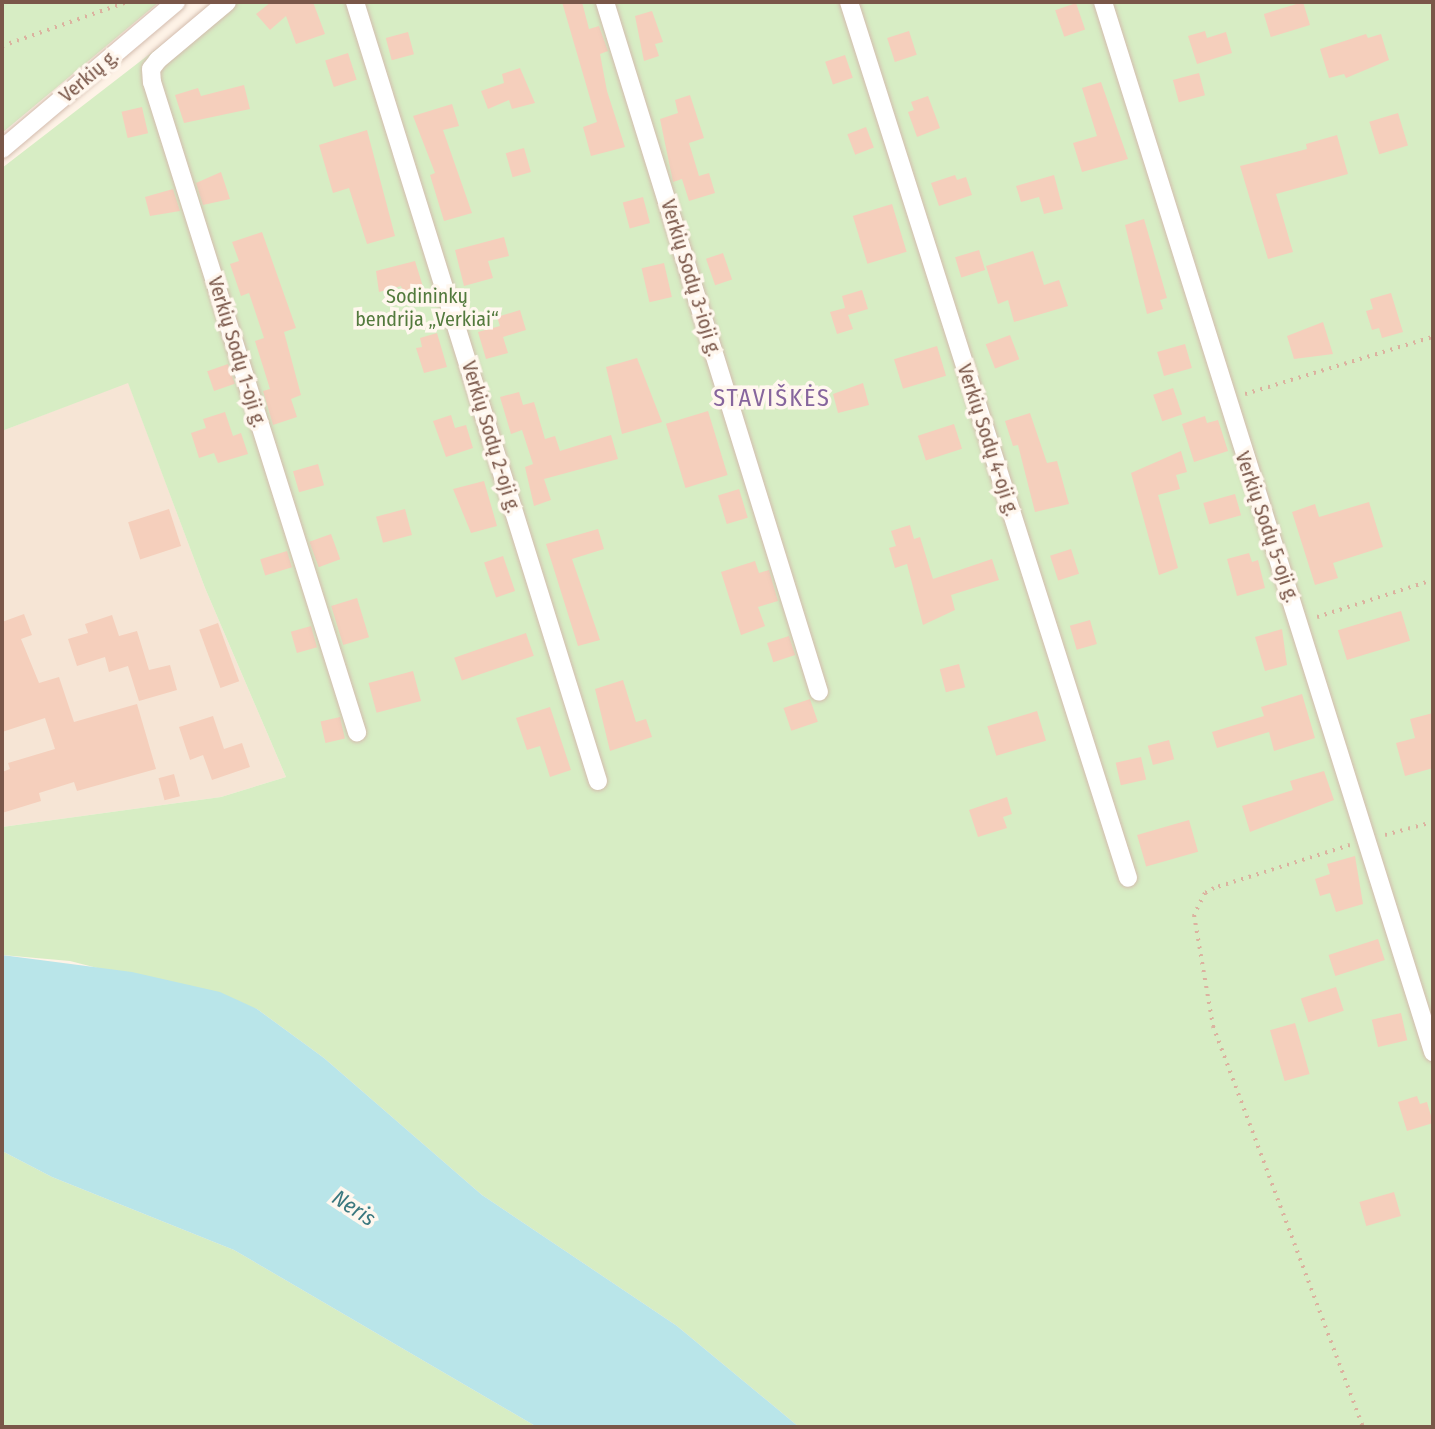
<!DOCTYPE html>
<meta charset="utf-8">
<style>
body{margin:0}
#map{position:relative;width:1435px;height:1429px;overflow:hidden;background:#fef3e7;font-family:"Fira Sans Condensed",sans-serif}
div>[style]{position:absolute}
[style*='--x']{left:calc(var(--x)*1px);top:calc(var(--y)*1px);width:calc(var(--w)*1px);rotate:calc(var(--a)*1deg)}
.residential>*{inset:0;background:#f6e5d5}
.green>*{inset:0;background:#d7edc4}
.water>*{inset:0;background:#b9e5e9}
.building>*{inset:0;background:#f5cfbc;transform-origin:0 0}
.path>*{height:4px;margin-top:-2px;transform-origin:0;background:repeating-linear-gradient(90deg,#dbb29f 0 2px,transparent 0 8px)}
.roads{filter:drop-shadow(0 0 2px #d3bcae) drop-shadow(0 0 2px #d3bcae)}
.street>*{height:18px;margin:-9px;padding:0 9px;transform-origin:9px;border-radius:9px;background:#fff}
span{translate:-50% -50%;white-space:nowrap;text-align:center;line-height:1.15;-webkit-text-stroke:7px #fff7ee;paint-order:stroke}
.street-label{font-size:20px;color:#7a5749}
.park-label{font-size:20px;color:#537a3d}
.water-label{font-size:22px;color:#3b787f;font-style:italic}
.quarter-label{font-size:24px;color:#86659d;letter-spacing:2px}
.frame{position:absolute;inset:0;border:4px solid #7a5749;pointer-events:none}
</style>
<div id="map">
<div class="residential">
<div style="clip-path:polygon(128px 382px,205px 588px,286px 777px,221px 797px,2px 827px,2px 431px)"></div>
</div>
<div class="green">
<div style="clip-path:polygon(2px 2px,159px 2px,2px 133px)"></div>
<div style="clip-path:polygon(217px 2px,1433px 2px,1433px 1427px,799px 1427px,677px 1326px,482px 1195px,324px 1058px,257px 1009px,70px 961px,2px 955px,2px 827px,221px 797px,286px 777px,205px 588px,128px 383px,2px 431px,2px 168px)"></div>
<div style="clip-path:polygon(2px 1151px,52px 1177px,234px 1250px,537px 1427px,2px 1427px)"></div>
</div>
<div class="water">
<div style="clip-path:polygon(2px 955px,132px 972px,220px 992px,257px 1009px,324px 1058px,482px 1195px,677px 1326px,799px 1427px,537px 1427px,234px 1250px,52px 1177px,2px 1151px)"></div>
</div>
<div class="building">
<div style="clip-path:polygon(271px 2px,313px 2px,325px 34px,296px 44px,286px 16px,270px 30px,256px 14px)"></div>
<div style="clip-path:polygon(562px 2px,582px 2px,589px 29px,599px 26px,608px 51px,600px 54px,607px 91px,625px 147px,591px 156px,583px 127px,597px 122px)"></div>
<div style="left:1303px;top:2px;width:24px;height:41px;rotate:73deg"></div>
<div style="left:1076px;top:3px;width:28px;height:22px;rotate:71deg"></div>
<div style="clip-path:polygon(652px 11px,663px 42px,655px 44px,659px 56px,644px 61px,635px 16px)"></div>
<div style="left:909px;top:31px;width:25px;height:23px;rotate:72deg"></div>
<div style="clip-path:polygon(1205px 31px,1207px 38px,1226px 32px,1232px 53px,1197px 64px,1188px 36px)"></div>
<div style="left:408px;top:32px;width:23px;height:23px;rotate:75deg"></div>
<div style="clip-path:polygon(1366px 34px,1368px 38px,1381px 34px,1389px 60px,1346px 78px,1344px 74px,1329px 78px,1320px 49px)"></div>
<div style="left:348px;top:53px;width:28px;height:24px;rotate:72deg"></div>
<div style="left:845px;top:55px;width:24px;height:21px;rotate:71deg"></div>
<div style="clip-path:polygon(520px 68px,535px 103px,512px 109px,509px 100px,488px 109px,481px 91px,504px 83px,502px 74px)"></div>
<div style="left:1199px;top:73px;width:23px;height:27px;rotate:75deg"></div>
<div style="clip-path:polygon(1101px 82px,1128px 159px,1082px 172px,1073px 143px,1097px 136px,1082px 88px)"></div>
<div style="clip-path:polygon(244px 85px,250px 109px,184px 123px,175px 95px,198px 88px,201px 96px)"></div>
<div style="clip-path:polygon(690px 95px,704px 138px,689px 143px,699px 176px,709px 173px,715px 193px,689px 201px,682px 179px,673px 182px,660px 119px,678px 113px,675px 100px)"></div>
<div style="clip-path:polygon(928px 96px,940px 128px,917px 137px,908px 112px,914px 110px,911px 102px)"></div>
<div style="clip-path:polygon(452px 104px,459px 126px,443px 130px,472px 213px,444px 221px,430px 175px,435px 173px,413px 116px)"></div>
<div style="left:142px;top:107px;width:27px;height:21px;rotate:77deg"></div>
<div style="left:1398px;top:113px;width:34px;height:30px;rotate:73deg"></div>
<div style="left:866px;top:127px;width:22px;height:20px;rotate:69deg"></div>
<div style="clip-path:polygon(367px 130px,395px 236px,367px 244px,349px 188px,333px 193px,319px 145px)"></div>
<div style="clip-path:polygon(1337px 135px,1348px 174px,1276px 194px,1293px 252px,1268px 259px,1240px 166px,1307px 149px,1306px 144px)"></div>
<div style="left:524px;top:148px;width:25px;height:19px;rotate:74deg"></div>
<div style="clip-path:polygon(221px 172px,230px 199px,203px 205px,196px 183px)"></div>
<div style="clip-path:polygon(955px 175px,957px 180px,966px 177px,972px 195px,939px 206px,931px 183px)"></div>
<div style="clip-path:polygon(1054px 175px,1063px 209px,1044px 214px,1039px 197px,1021px 202px,1016px 186px)"></div>
<div style="clip-path:polygon(173px 189px,180px 211px,150px 216px,145px 197px)"></div>
<div style="left:643px;top:197px;width:27px;height:21px;rotate:75deg"></div>
<div style="left:892px;top:204px;width:50px;height:41px;rotate:73deg"></div>
<div style="clip-path:polygon(1144px 219px,1167px 298px,1160px 300px,1163px 309px,1147px 314px,1125px 225px)"></div>
<div style="clip-path:polygon(262px 232px,296px 328px,284px 332px,301px 395px,291px 399px,297px 417px,273px 425px,263px 391px,270px 389px,255px 341px,264px 338px,249px 293px,241px 296px,230px 264px,239px 261px,232px 242px)"></div>
<div style="clip-path:polygon(504px 237px,509px 256px,488px 261px,493px 278px,464px 286px,455px 250px)"></div>
<div style="left:979px;top:250px;width:21px;height:25px;rotate:73deg"></div>
<div style="clip-path:polygon(1033px 251px,1044px 285px,1059px 280px,1068px 306px,1014px 322px,1008px 300px,998px 304px,986px 266px)"></div>
<div style="left:723px;top:253px;width:28px;height:18px;rotate:71deg"></div>
<div style="clip-path:polygon(415px 261px,425px 293px,405px 299px,401px 286px,379px 292px,376px 271px)"></div>
<div style="left:664px;top:263px;width:35px;height:23px;rotate:77deg"></div>
<div style="clip-path:polygon(862px 290px,868px 309px,848px 315px,853px 329px,837px 334px,830px 312px,845px 308px,842px 296px)"></div>
<div style="clip-path:polygon(1391px 293px,1403px 332px,1382px 338px,1379px 328px,1372px 330px,1366px 311px,1373px 309px,1370px 299px)"></div>
<div style="clip-path:polygon(520px 310px,526px 330px,503px 337px,508px 353px,486px 359px,478px 332px,500px 326px,497px 317px)"></div>
<div style="clip-path:polygon(1323px 322px,1333px 354px,1294px 359px,1287px 336px)"></div>
<div style="clip-path:polygon(437px 333px,447px 367px,424px 373px,416px 348px,422px 347px,420px 338px)"></div>
<div style="left:1010px;top:335px;width:26px;height:26px;rotate:69deg"></div>
<div style="left:1185px;top:344px;width:25px;height:29px;rotate:74deg"></div>
<div style="left:937px;top:346px;width:31px;height:45px;rotate:73deg"></div>
<div style="clip-path:polygon(637px 358px,662px 422px,622px 434px,606px 367px)"></div>
<div style="left:228px;top:364px;width:21px;height:22px;rotate:71deg"></div>
<div style="clip-path:polygon(863px 383px,869px 405px,838px 413px,833px 394px)"></div>
<div style="left:1173px;top:388px;width:28px;height:21px;rotate:71deg"></div>
<div style="clip-path:polygon(519px 392px,523px 405px,534px 402px,545px 439px,555px 436px,560px 451px,611px 435px,618px 459px,544px 479px,551px 500px,534px 506px,525px 467px,533px 464px,522px 430px,511px 434px,500px 397px)"></div>
<div style="left:708px;top:411px;width:67px;height:44px;rotate:73deg"></div>
<div style="clip-path:polygon(225px 412px,233px 436px,241px 433px,248px 454px,218px 463px,214px 453px,199px 458px,191px 433px,206px 428px,203px 419px)"></div>
<div style="clip-path:polygon(1030px 413px,1047px 463px,1057px 461px,1069px 504px,1035px 512px,1018px 445px,1013px 446px,1005px 421px)"></div>
<div style="clip-path:polygon(451px 415px,455px 428px,466px 425px,473px 448px,446px 457px,433px 421px)"></div>
<div style="clip-path:polygon(1205px 416px,1207px 423px,1218px 420px,1228px 451px,1194px 462px,1182px 424px)"></div>
<div style="left:954px;top:424px;width:26px;height:38px;rotate:72deg"></div>
<div style="clip-path:polygon(1181px 451px,1187px 472px,1176px 475px,1180px 489px,1158px 495px,1178px 568px,1159px 575px,1131px 473px)"></div>
<div style="left:318px;top:464px;width:22px;height:26px;rotate:74deg"></div>
<div style="clip-path:polygon(484px 481px,497px 526px,471px 533px,453px 489px)"></div>
<div style="left:739px;top:489px;width:30px;height:22px;rotate:73deg"></div>
<div style="left:1235px;top:494px;width:22px;height:33px;rotate:74deg"></div>
<div style="clip-path:polygon(1369px 502px,1383px 547px,1333px 563px,1338px 578px,1315px 585px,1292px 512px,1315px 504px,1319px 517px)"></div>
<div style="left:169px;top:509px;width:39px;height:43px;rotate:72deg"></div>
<div style="left:405px;top:509px;width:27px;height:30px;rotate:75deg"></div>
<div style="clip-path:polygon(910px 525px,914px 539px,920px 537px,933px 579px,992px 559px,999px 580px,951px 595px,955px 610px,923px 625px,907px 564px,895px 568px,889px 548px,896px 546px,891px 531px)"></div>
<div style="clip-path:polygon(598px 529px,604px 549px,572px 559px,600px 640px,578px 646px,546px 544px)"></div>
<div style="left:331px;top:534px;width:27px;height:23px;rotate:70deg"></div>
<div style="left:1071px;top:549px;width:26px;height:22px;rotate:72deg"></div>
<div style="left:287px;top:551px;width:17px;height:28px;rotate:73deg"></div>
<div style="clip-path:polygon(1249px 553px,1252px 562px,1258px 560px,1265px 588px,1237px 596px,1227px 559px)"></div>
<div style="left:503px;top:556px;width:37px;height:20px;rotate:71deg"></div>
<div style="clip-path:polygon(755px 561px,759px 573px,769px 570px,778px 601px,758px 607px,765px 626px,741px 635px,721px 572px)"></div>
<div style="left:357px;top:598px;width:41px;height:27px;rotate:73deg"></div>
<div style="left:1401px;top:611px;width:31px;height:66px;rotate:73deg"></div>
<div style="clip-path:polygon(24px 614px,32px 635px,21px 639px,39px 683px,59px 677px,74px 722px,137px 704px,156px 769px,77px 791px,74px 782px,39px 793px,41px 801px,2px 813px,2px 772px,10px 769px,8px 763px,55px 749px,45px 718px,2px 732px,2px 622px)"></div>
<div style="clip-path:polygon(112px 615px,119px 636px,137px 631px,149px 670px,170px 665px,177px 690px,139px 701px,128px 666px,109px 672px,105px 657px,77px 666px,68px 639px,88px 633px,85px 624px)"></div>
<div style="left:1090px;top:620px;width:25px;height:21px;rotate:74deg"></div>
<div style="left:218px;top:623px;width:62px;height:20px;rotate:70deg"></div>
<div style="left:311px;top:626px;width:22px;height:21px;rotate:74deg"></div>
<div style="clip-path:polygon(1282px 629px,1287px 665px,1265px 671px,1255px 637px)"></div>
<div style="left:526px;top:633px;width:24px;height:76px;rotate:71deg"></div>
<div style="left:789px;top:636px;width:20px;height:23px;rotate:72deg"></div>
<div style="left:959px;top:664px;width:24px;height:20px;rotate:75deg"></div>
<div style="left:413px;top:671px;width:31px;height:46px;rotate:75deg"></div>
<div style="clip-path:polygon(623px 680px,636px 722px,646px 719px,652px 737px,610px 751px,595px 689px)"></div>
<div style="clip-path:polygon(1302px 694px,1315px 738px,1274px 751px,1269px 732px,1217px 748px,1212px 732px,1264px 716px,1261px 707px)"></div>
<div style="left:810px;top:699px;width:24px;height:28px;rotate:71deg"></div>
<div style="clip-path:polygon(550px 707px,571px 770px,550px 777px,540px 746px,527px 750px,516px 718px)"></div>
<div style="left:1037px;top:711px;width:31px;height:52px;rotate:73deg"></div>
<div style="clip-path:polygon(1433px 713px,1433px 768px,1405px 776px,1396px 743px,1415px 738px,1410px 719px)"></div>
<div style="clip-path:polygon(213px 716px,224px 749px,242px 743px,250px 767px,212px 780px,203px 755px,190px 760px,179px 727px)"></div>
<div style="left:340px;top:717px;width:22px;height:20px;rotate:77deg"></div>
<div style="left:1169px;top:740px;width:20px;height:22px;rotate:75deg"></div>
<div style="left:1141px;top:757px;width:23px;height:26px;rotate:77deg"></div>
<div style="clip-path:polygon(1324px 771px,1334px 800px,1250px 832px,1242px 806px,1293px 790px,1290px 781px)"></div>
<div style="left:174px;top:774px;width:23px;height:16px;rotate:75deg"></div>
<div style="clip-path:polygon(1007px 797px,1012px 814px,1003px 817px,1007px 828px,978px 837px,969px 810px)"></div>
<div style="left:1189px;top:820px;width:33px;height:54px;rotate:74deg"></div>
<div style="clip-path:polygon(1355px 856px,1363px 904px,1336px 912px,1330px 893px,1320px 896px,1315px 879px,1330px 874px,1327px 864px)"></div>
<div style="left:1378px;top:939px;width:22px;height:52px;rotate:72deg"></div>
<div style="left:1336px;top:987px;width:25px;height:37px;rotate:72deg"></div>
<div style="left:1401px;top:1013px;width:28px;height:30px;rotate:77deg"></div>
<div style="left:1295px;top:1023px;width:53px;height:26px;rotate:74deg"></div>
<div style="clip-path:polygon(1417px 1096px,1420px 1104px,1427px 1102px,1433px 1123px,1407px 1131px,1398px 1102px)"></div>
<div style="left:1394px;top:1192px;width:25px;height:36px;rotate:74deg"></div>
</div>
<div class="path">
<div style="--x:2;--y:46;--w:133;--a:-19.4"></div>
<div style="--x:1245;--y:394;--w:196;--a:-16.9"></div>
<div style="--x:1317;--y:617;--w:122;--a:-17.7"></div>
<div style="--x:1385;--y:835;--w:50;--a:-15.2"></div>
<div style="--x:1350;--y:845;--w:143;--a:162.5"></div>
<div style="--x:1214;--y:888;--w:10;--a:151"></div>
<div style="--x:1205;--y:893;--w:25;--a:117"></div>
<div style="--x:1194;--y:915;--w:113;--a:80.3"></div>
<div style="--x:1213;--y:1026;--w:428;--a:69.5"></div>
</div>
<div class="roads">
<div class="street">
<div style="--x:227;--y:2;--w:90;--a:140"></div>
<div style="--x:158;--y:60;--w:11;--a:128"></div>
<div style="--x:151;--y:69;--w:13;--a:86"></div>
<div style="--x:152;--y:82;--w:682;--a:72.5"></div>
<div style="--x:355;--y:2;--w:816;--a:72.68"></div>
<div style="--x:605;--y:2;--w:722;--a:72.77"></div>
<div style="--x:849;--y:2;--w:919;--a:72.33"></div>
<div style="--x:1103;--y:2;--w:1101;--a:72.55"></div>
<div style="--x:2;--y:149;--w:228;--a:-40.2"></div>
</div>
</div>
<div class="street-label">
<span style="left:89px;top:76px;rotate:-40deg">Verkių g.</span>
<span style="left:691px;top:278px;rotate:73deg">Verkių Sodų 3-ioji g.</span>
<span style="left:237px;top:352px;rotate:73deg">Verkių Sodų 1-oji g.</span>
<span style="left:491px;top:437px;rotate:73deg">Verkių Sodų 2-oji g.</span>
<span style="left:988px;top:440px;rotate:72deg">Verkių Sodų 4-oji g.</span>
<span style="left:1267px;top:527px;rotate:71deg">Verkių Sodų 5-oji g.</span>
</div>
<div class="park-label">
<span style="left:427px;top:308px">Sodininkų<br>bendrija „Verkiai“</span>
</div>
<div class="water-label">
<span style="left:354px;top:1208px;rotate:33deg">Neris</span>
</div>
<div class="quarter-label">
<span style="left:772px;top:399px">STAVIŠKĖS</span>
</div>
<div class="frame"></div>
</div>
